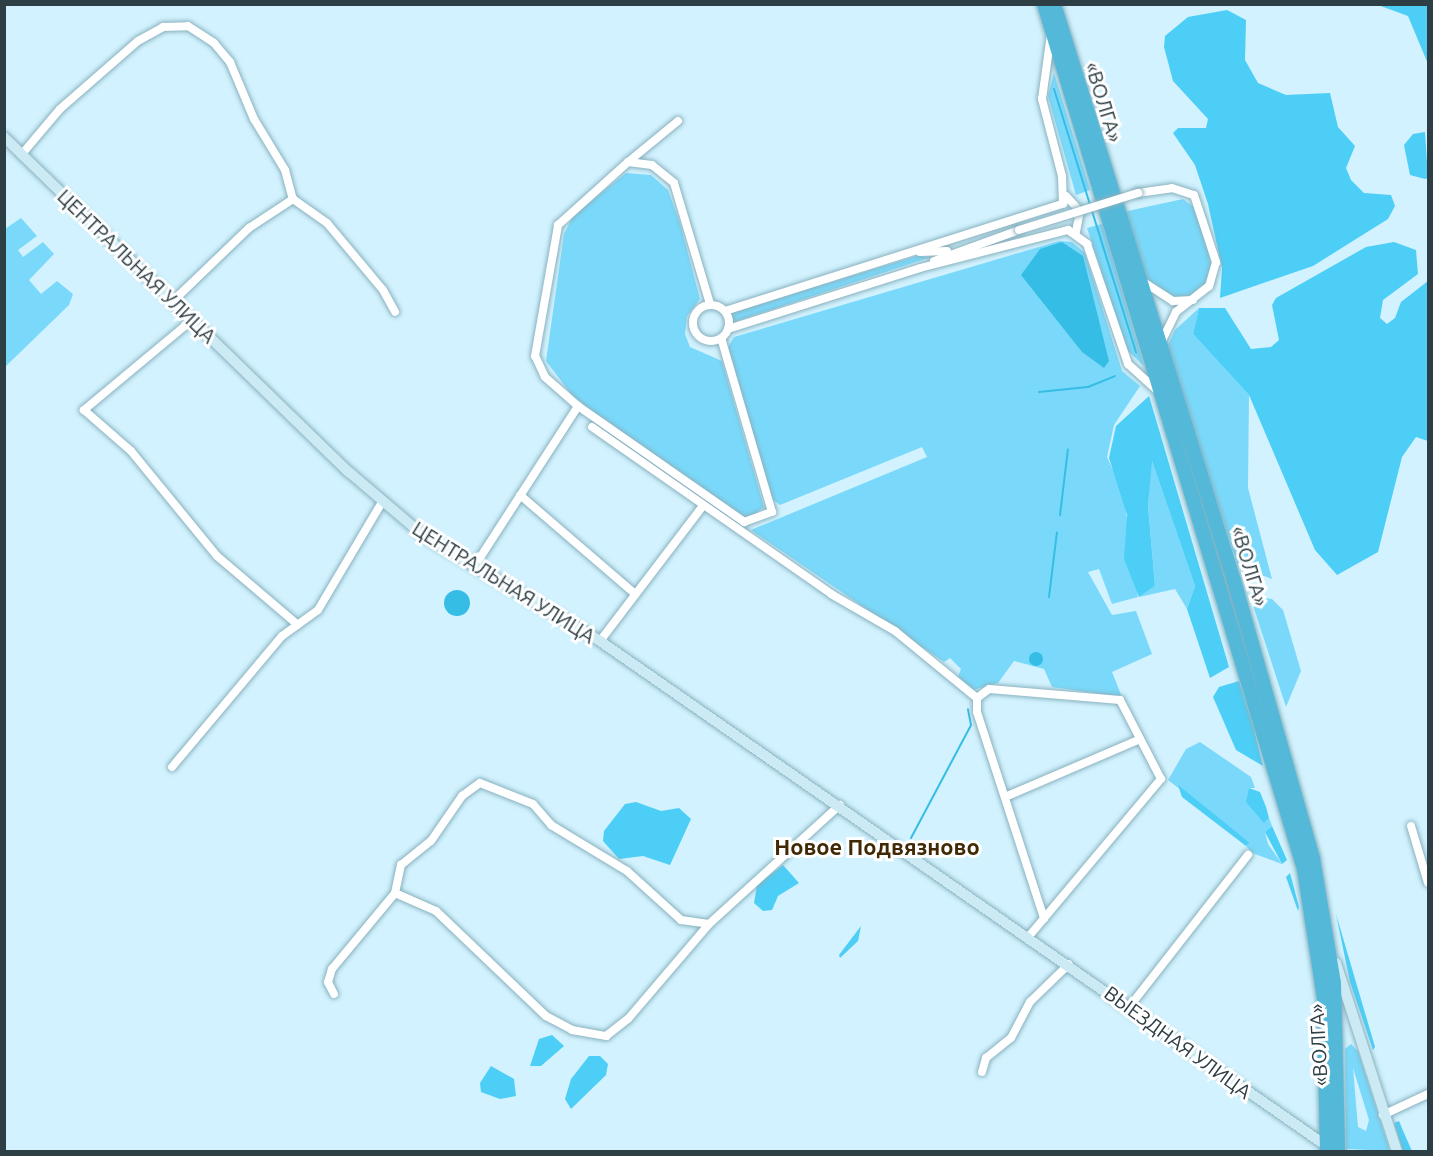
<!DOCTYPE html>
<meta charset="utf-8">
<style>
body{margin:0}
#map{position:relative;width:1433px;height:1156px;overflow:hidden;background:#d1f2fe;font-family:Ubuntu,sans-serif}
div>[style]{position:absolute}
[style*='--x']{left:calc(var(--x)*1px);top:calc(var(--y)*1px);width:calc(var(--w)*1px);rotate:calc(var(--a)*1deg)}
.green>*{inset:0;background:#7ad9fa}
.forest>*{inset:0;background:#4dcef6}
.water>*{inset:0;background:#36bde5}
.round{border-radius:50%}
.stream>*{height:2px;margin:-1px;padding:0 1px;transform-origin:1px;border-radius:1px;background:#36bde5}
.roads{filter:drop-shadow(0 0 2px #89b1bf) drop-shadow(0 0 2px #89b1bf)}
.street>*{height:8px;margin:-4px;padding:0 4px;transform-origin:4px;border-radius:4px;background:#fff}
.street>.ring{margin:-4px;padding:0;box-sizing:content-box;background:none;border:8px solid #fff;border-radius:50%}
.secondary>*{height:10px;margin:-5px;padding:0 5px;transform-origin:5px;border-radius:5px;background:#cceaf4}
.highway>*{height:14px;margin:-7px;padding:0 7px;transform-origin:7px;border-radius:7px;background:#54b9d9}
.bridges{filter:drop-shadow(0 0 2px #89b1bf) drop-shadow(0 0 2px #89b1bf)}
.street-bridge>*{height:8px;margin:-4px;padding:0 4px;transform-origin:4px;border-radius:4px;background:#fff}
span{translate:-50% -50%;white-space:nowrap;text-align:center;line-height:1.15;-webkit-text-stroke:6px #fff;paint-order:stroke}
.street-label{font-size:20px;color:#2d3e44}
.quarter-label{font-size:22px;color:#412905;font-weight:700}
.frame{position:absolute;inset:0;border:6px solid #2d3e44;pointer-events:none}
</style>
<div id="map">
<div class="green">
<div style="clip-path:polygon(1054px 73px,1090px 190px,1076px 195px,1048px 96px)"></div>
<div style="clip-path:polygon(626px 173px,651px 175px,668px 190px,680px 223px,700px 299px,687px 316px,685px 334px,690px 347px,722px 361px,764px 507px,746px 521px,578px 403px,546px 361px,564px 234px,573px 216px)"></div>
<div style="clip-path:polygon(1183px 199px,1198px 210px,1212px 268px,1207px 284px,1193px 296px,1174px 298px,1142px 276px,1123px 212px)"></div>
<div style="clip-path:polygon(21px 218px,37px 236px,18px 250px,23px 257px,43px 242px,54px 254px,29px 280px,41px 294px,57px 281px,73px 294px,69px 305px,5px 367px,5px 229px)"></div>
<div style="clip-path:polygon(1102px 224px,1144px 366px,1127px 350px,1087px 228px)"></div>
<div style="clip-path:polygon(1059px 241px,1072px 242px,1085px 253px,1122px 371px,1140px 386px,1114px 425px,1107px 457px,1123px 492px,1138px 597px,1112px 604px,1099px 569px,1088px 572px,1112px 615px,1136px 611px,1152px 654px,1112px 672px,1122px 697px,1052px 687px,1044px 669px,1014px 661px,998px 683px,973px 690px,958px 677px,961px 669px,950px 658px,944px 662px,751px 530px,927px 457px,922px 447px,780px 505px,772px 499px,728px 347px,734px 337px)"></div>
<div style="clip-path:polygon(917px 256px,931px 257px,734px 322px,731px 313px)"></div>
<div style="clip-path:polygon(1199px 308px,1193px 334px,1249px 395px,1248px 488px,1272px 579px,1238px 566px,1167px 347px,1175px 330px)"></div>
<div style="clip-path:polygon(1151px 458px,1195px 586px,1187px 609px,1175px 589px,1139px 597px,1155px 586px,1148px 504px)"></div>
<div style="clip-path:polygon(1250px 596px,1272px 599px,1283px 610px,1301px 671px,1286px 707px)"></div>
<div style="clip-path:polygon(1200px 742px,1251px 777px,1255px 788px,1249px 788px,1264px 822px,1269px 818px,1272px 826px,1265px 832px,1268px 844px,1282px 864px,1252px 853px,1246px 846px,1250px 843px,1168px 780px,1186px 749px)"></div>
<div style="clip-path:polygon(evenodd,1351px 1044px,1358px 1051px,1390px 1151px,1346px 1149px,1345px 1049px,1351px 1044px,1353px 1068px,1369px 1120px,1366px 1131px,1358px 1127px,1353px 1068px)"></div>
</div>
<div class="forest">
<div style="clip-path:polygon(1378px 5px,1428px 5px,1428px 64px,1408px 16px)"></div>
<div style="clip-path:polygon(1227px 10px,1246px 20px,1245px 60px,1258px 83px,1286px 95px,1330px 93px,1338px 127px,1355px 146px,1346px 168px,1351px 180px,1364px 193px,1391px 195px,1395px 206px,1388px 219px,1313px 266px,1220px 298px,1222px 268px,1208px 204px,1195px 165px,1173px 133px,1178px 128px,1206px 128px,1208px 119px,1173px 81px,1164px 47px,1165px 36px,1188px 17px)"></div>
<div style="clip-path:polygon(1425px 132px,1428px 178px,1425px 179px,1410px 175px,1404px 145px,1413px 134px)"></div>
<div style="clip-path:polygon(1394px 242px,1416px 250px,1418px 274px,1383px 300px,1380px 318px,1387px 324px,1395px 318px,1401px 302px,1428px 281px,1428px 441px,1416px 437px,1402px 457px,1378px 552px,1337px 575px,1315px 550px,1249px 395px,1193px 334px,1199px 308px,1225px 308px,1251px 349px,1271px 347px,1279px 340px,1272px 305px,1276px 298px,1366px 247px)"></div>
<div style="clip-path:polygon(1149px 396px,1229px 667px,1210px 678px,1187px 609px,1195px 586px,1152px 461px,1148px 505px,1155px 586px,1139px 597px,1124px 559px,1127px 515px,1109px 458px,1116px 426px)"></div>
<div style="clip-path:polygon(1239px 681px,1253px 726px,1263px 766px,1236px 750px,1213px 697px,1219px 687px)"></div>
<div style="clip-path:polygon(1178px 785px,1250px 843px,1246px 846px,1182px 797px)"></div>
<div style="clip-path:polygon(1249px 788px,1260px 792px,1266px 807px,1269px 818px,1264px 823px,1246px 802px)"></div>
<div style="clip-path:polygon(636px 802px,661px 811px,679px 808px,691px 819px,670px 865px,643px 856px,619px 859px,603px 841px,604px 831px,625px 804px)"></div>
<div style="clip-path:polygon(1272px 826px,1287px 860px,1282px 864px,1265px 832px)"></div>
<div style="clip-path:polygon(783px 865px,799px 883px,778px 896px,772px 910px,763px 911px,754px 903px,757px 885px)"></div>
<div style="clip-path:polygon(1290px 873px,1299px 907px,1298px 911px,1286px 877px)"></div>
<div style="clip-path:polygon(1336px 914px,1375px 1047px,1373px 1050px,1350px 982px)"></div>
<div style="clip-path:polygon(861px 926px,858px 941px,840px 958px,839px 955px)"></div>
<div style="clip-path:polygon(552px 1035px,564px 1046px,541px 1066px,530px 1066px,539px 1039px)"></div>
<div style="clip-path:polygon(589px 1056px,600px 1056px,608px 1064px,606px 1075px,571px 1109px,565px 1099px,571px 1079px)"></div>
<div style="clip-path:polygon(491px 1066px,514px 1079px,516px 1096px,500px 1099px,481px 1092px,480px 1083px)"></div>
<div style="clip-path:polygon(1399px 1121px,1404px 1133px,1412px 1151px,1403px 1151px,1394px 1123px)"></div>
</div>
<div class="water">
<div style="clip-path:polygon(1062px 242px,1083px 256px,1109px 361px,1104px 368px,1082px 352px,1021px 275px,1040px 249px)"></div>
<div class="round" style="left:444px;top:590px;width:26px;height:26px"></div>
<div class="round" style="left:1029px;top:652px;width:14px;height:14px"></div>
</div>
<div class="stream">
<div style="--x:1054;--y:89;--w:276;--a:72.7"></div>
<div style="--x:1039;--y:392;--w:49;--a:-5.8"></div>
<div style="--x:1088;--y:387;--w:29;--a:-22"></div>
<div style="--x:1060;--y:515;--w:66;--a:-83.1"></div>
<div style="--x:1049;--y:597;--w:65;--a:-83"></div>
<div style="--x:911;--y:838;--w:128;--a:-62"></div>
<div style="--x:971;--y:725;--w:16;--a:-101"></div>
</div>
<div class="roads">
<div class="street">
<div style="--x:678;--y:121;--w:65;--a:140.6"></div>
<div style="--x:628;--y:162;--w:24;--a:7"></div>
<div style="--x:652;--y:165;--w:28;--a:39"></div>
<div style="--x:674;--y:183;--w:126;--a:73.4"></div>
<div style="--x:22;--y:154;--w:59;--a:-49.8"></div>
<div style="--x:60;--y:109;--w:103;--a:-41.1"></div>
<div style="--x:138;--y:41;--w:29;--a:-29"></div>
<div style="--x:163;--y:27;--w:25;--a:-2"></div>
<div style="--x:188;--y:26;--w:31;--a:33"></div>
<div style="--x:214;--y:43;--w:25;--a:50"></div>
<div style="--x:230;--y:62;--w:62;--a:67.2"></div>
<div style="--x:254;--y:119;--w:60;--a:58.7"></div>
<div style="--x:285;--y:170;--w:30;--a:75"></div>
<div style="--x:1138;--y:193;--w:34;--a:-8"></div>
<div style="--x:1172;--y:188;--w:23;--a:18"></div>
<div style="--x:1194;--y:195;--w:71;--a:71.8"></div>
<div style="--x:1216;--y:262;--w:25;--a:106"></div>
<div style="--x:1209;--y:286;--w:42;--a:141.8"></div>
<div style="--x:1176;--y:312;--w:32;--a:116"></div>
<div style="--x:1066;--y:196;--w:21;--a:47"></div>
<div style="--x:1080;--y:211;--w:21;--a:101"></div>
<div style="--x:920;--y:252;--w:27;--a:-2"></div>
<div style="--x:934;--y:261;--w:90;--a:-20"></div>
<div style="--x:1142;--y:281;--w:37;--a:33"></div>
<div style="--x:1173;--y:301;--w:20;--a:-3"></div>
<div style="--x:172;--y:302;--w:107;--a:-43.9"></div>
<div style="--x:249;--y:228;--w:53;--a:-33.4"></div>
<div style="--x:293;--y:199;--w:42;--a:35.2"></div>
<div style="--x:327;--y:223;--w:87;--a:50.1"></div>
<div style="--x:383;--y:290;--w:25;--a:61"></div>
<div class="ring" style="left:693px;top:305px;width:28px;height:28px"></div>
<div style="--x:725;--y:311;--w:355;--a:-17.6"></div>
<div style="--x:1063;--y:204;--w:28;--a:-92"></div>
<div style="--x:1062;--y:176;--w:80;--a:-104.6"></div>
<div style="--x:1042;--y:99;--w:66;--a:-82.1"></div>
<div style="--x:192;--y:320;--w:141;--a:140.2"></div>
<div style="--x:84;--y:410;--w:62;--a:41.1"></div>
<div style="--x:131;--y:451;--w:136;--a:50.7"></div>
<div style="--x:217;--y:556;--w:106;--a:40.4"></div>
<div style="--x:728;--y:329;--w:201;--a:-17.6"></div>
<div style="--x:920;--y:268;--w:153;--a:-14.4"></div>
<div style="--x:1068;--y:230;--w:24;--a:36"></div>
<div style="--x:1087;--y:244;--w:127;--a:71.1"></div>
<div style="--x:1128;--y:364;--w:42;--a:42.1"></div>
<div style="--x:578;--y:406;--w:203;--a:34.9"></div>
<div style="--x:744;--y:522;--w:30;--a:-20"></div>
<div style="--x:772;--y:512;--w:181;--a:-106.3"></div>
<div style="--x:592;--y:427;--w:292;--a:34.9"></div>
<div style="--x:831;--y:594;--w:74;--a:30"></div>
<div style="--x:895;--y:631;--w:106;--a:39.3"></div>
<div style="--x:520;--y:495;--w:150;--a:40.7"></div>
<div style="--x:474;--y:567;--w:192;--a:-57.1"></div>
<div style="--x:578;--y:406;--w:44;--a:-138.7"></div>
<div style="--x:545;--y:377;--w:23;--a:-115"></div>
<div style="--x:535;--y:356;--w:133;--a:-80"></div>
<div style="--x:558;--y:225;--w:94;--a:-42"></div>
<div style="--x:600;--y:641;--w:170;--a:-52.7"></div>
<div style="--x:172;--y:767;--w:171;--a:-50"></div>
<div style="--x:282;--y:636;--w:44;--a:-35.8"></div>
<div style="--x:318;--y:610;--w:126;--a:-59.3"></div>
<div style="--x:1005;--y:797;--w:147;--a:-23.2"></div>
<div style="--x:1411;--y:826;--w:59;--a:73.4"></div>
<div style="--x:395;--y:893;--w:29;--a:-78"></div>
<div style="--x:401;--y:865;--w:38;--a:-39"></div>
<div style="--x:431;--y:841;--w:55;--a:-55.4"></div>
<div style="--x:462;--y:796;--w:22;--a:-36"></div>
<div style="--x:480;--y:783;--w:57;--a:21.6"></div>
<div style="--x:533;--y:804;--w:28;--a:49"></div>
<div style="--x:551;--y:825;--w:89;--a:31.2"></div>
<div style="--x:627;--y:871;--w:73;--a:42.2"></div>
<div style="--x:681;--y:920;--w:28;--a:8"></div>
<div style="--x:1030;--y:935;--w:204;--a:-50"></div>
<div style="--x:1161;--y:779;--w:89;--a:-117.4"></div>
<div style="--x:1120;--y:700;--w:131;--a:-175.2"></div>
<div style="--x:989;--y:689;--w:15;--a:143"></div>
<div style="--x:977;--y:698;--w:14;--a:90"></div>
<div style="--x:977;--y:712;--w:217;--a:72"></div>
<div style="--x:334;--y:994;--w:13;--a:-117"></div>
<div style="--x:328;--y:982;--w:14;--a:-73"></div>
<div style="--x:332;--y:969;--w:99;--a:-50.3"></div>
<div style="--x:395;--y:893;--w:45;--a:23.7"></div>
<div style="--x:436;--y:911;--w:152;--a:43.7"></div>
<div style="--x:546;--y:1016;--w:30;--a:28"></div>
<div style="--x:572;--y:1030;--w:35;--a:10"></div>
<div style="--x:606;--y:1036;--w:28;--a:-38"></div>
<div style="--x:628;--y:1019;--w:125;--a:-49.5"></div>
<div style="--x:709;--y:924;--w:177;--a:-42.3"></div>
<div style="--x:1130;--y:1006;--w:192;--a:-52"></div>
<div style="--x:982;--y:1072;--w:15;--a:-74"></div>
<div style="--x:986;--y:1058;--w:32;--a:-39"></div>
<div style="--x:1011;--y:1038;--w:41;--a:-62.2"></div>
<div style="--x:1030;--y:1002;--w:54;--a:-44.3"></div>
<div style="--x:1383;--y:1115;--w:50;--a:-25"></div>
</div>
<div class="secondary">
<div style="--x:4;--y:137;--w:481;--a:44.2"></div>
<div style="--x:349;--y:472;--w:99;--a:40.5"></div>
<div style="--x:424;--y:536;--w:205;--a:30.8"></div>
<div style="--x:600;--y:641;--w:887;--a:34.8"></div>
<div style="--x:1336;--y:963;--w:199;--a:72.1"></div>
</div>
<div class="highway">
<div style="--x:1044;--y:4;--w:903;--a:73.27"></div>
<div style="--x:1304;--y:869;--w:131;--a:81.2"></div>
<div style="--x:1324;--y:998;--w:154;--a:88.9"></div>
<div style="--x:1054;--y:4;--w:604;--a:72.67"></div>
<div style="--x:1234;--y:581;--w:289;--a:74.1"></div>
<div style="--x:1313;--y:859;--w:126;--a:80.4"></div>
<div style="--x:1334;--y:983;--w:169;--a:88.6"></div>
</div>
</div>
<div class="bridges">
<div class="street-bridge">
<div style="--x:1019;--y:230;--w:125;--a:-17.3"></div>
</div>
</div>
<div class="street-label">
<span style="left:1104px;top:102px;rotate:73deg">«ВОЛГА»</span>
<span style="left:137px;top:266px;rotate:44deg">ЦЕНТРАЛЬНАЯ УЛИЦА</span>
<span style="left:1250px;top:566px;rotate:73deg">«ВОЛГА»</span>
<span style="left:504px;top:582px;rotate:32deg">ЦЕНТРАЛЬНАЯ УЛИЦА</span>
<span style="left:1178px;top:1042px;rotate:36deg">ВЫЕЗДНАЯ УЛИЦА</span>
<span style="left:1318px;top:1045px;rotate:-93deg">«ВОЛГА»</span>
</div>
<div class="quarter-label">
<span style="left:877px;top:847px">Новое Подвязново</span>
</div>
<div class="frame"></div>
</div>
